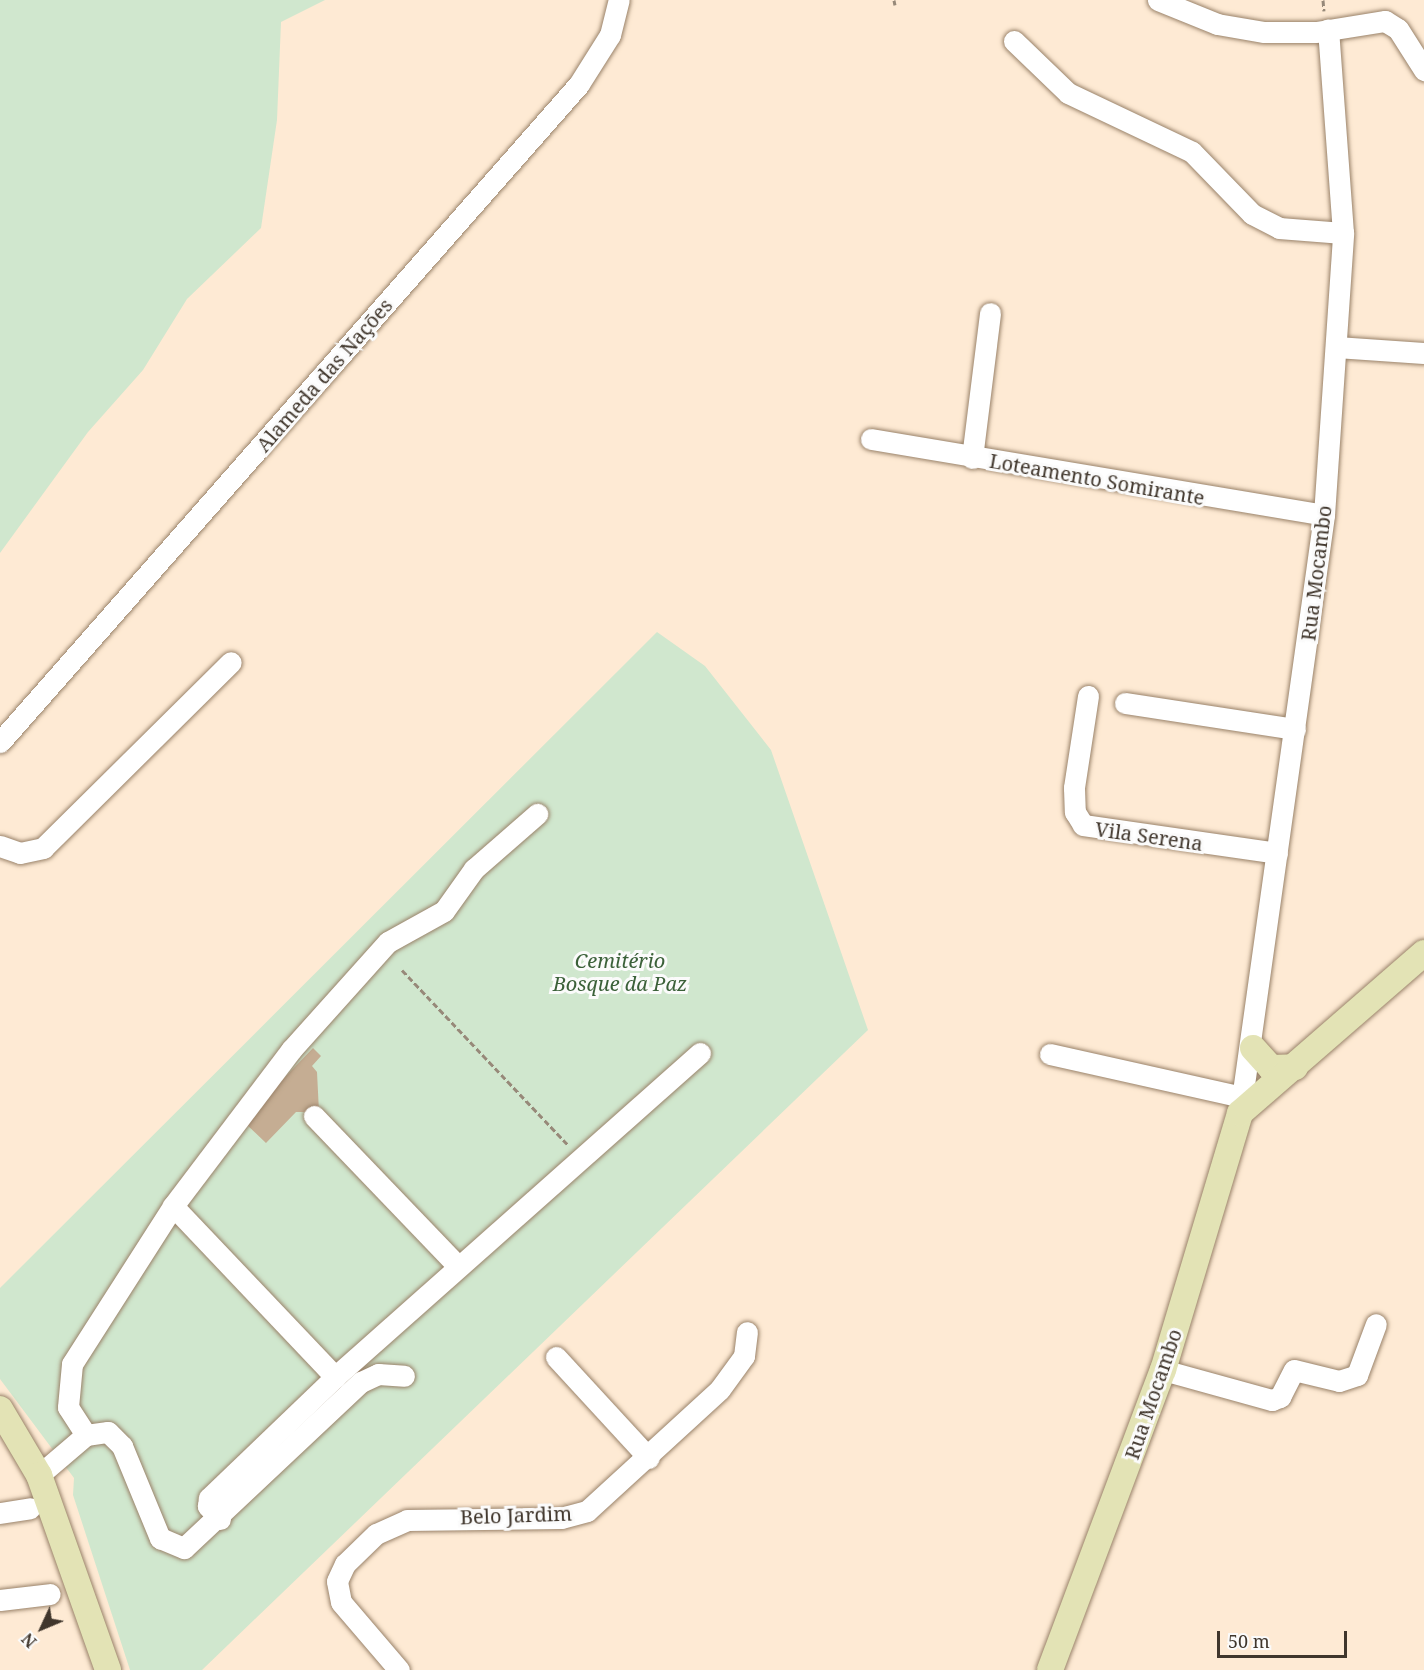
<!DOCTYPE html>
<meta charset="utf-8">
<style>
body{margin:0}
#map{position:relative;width:1424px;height:1670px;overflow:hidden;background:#feead4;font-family:"Noto Serif",serif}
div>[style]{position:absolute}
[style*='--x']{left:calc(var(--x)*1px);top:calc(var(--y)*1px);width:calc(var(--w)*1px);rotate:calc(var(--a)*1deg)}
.green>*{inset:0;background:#d0e7ce}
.building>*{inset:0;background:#c5ad93}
.path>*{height:3px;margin-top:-1.5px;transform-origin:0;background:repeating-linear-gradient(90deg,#978979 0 6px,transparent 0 9px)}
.roads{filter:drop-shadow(0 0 2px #998269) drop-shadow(0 0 2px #998269)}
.minor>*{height:21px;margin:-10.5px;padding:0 10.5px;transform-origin:10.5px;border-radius:10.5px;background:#fff}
.major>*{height:26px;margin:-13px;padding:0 13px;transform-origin:13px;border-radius:13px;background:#e3e3b5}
span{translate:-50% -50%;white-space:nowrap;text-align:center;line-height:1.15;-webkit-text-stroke:6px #fbfbfb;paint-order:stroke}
.street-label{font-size:20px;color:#40362c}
.park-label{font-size:20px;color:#3b6139;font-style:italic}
.north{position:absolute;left:12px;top:1598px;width:60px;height:60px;-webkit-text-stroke:4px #fbfbfb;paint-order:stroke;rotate:226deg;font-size:16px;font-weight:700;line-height:24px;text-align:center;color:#40362c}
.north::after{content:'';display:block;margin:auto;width:21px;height:27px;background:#40362c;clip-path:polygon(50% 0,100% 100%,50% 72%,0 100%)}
.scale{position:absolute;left:1217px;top:1631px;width:130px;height:27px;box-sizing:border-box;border:3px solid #40362c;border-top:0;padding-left:8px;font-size:18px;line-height:21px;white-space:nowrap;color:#40362c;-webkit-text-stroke:4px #fbfbfb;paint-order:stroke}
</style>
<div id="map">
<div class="green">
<div style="clip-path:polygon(0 0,325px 0,281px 22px,277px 120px,261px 228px,187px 299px,143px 370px,88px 432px,0 553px)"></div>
<div style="clip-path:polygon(657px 632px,705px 666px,771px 750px,868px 1030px,202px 1670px,130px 1670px,73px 1495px,74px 1478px,0 1379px,0 1288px)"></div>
</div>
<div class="building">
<div style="clip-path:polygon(313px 1048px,321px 1056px,312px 1066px,317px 1072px,319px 1112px,296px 1112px,266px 1143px,243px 1121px)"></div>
</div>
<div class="path">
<div style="--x:894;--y:0;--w:5;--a:79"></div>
<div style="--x:1323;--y:0;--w:11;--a:85"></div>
<div style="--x:402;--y:970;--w:241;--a:46.5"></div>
</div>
<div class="roads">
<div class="minor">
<div style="--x:1158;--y:0;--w:64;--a:22.1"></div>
<div style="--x:1217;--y:24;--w:48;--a:9.7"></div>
<div style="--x:1264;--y:32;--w:52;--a:0"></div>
<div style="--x:1316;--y:32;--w:70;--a:-9.1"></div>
<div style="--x:1385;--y:21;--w:15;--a:32"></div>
<div style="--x:1398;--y:29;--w:49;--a:57.6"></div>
<div style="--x:1014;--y:41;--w:75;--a:43.9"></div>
<div style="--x:1068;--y:93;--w:137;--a:25.4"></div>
<div style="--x:1192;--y:152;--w:86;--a:45.9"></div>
<div style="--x:1252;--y:214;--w:30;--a:27"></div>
<div style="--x:1279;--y:228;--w:64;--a:4.5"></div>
<div style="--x:1336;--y:347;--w:88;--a:3.9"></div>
<div style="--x:871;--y:439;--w:459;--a:9.5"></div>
<div style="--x:972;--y:458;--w:146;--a:-82.9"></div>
<div style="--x:1088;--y:696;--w:93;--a:98.7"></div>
<div style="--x:1074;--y:788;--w:24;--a:88"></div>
<div style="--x:1075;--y:812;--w:15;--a:58"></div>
<div style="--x:1083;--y:825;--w:196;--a:8.2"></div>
<div style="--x:1125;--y:703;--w:172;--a:8.7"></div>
<div style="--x:0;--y:742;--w:876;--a:-48.65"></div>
<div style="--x:579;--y:84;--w:58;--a:-57.7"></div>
<div style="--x:610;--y:35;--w:36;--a:-76"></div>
<div style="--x:0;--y:846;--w:21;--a:19"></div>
<div style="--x:20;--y:853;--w:24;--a:-12"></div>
<div style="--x:43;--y:848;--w:264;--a:-44.7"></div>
<div style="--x:1050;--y:1054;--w:198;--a:12.6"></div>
<div style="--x:1240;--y:1113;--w:604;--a:-82"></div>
<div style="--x:1324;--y:515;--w:283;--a:-86.1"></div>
<div style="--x:1343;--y:233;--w:204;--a:-94.2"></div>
<div style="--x:314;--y:1116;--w:208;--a:46.2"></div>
<div style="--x:173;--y:1206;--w:236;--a:46.5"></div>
<div style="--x:556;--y:1357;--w:137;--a:47.4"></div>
<div style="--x:1163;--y:1370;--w:113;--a:15.4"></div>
<div style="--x:1272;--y:1400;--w:9;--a:-21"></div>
<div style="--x:1280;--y:1397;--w:30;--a:-63"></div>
<div style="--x:1294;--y:1370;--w:46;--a:13.7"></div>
<div style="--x:1339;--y:1381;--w:19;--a:-18"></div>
<div style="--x:1357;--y:1375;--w:54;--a:-69.6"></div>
<div style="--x:86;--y:1435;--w:33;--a:-123"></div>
<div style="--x:68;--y:1407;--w:43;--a:-84.7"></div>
<div style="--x:72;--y:1364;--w:188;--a:-57.4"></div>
<div style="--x:173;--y:1206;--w:196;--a:-52.9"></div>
<div style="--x:291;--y:1050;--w:145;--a:-48.1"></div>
<div style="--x:388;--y:942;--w:64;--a:-29"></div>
<div style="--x:444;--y:911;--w:52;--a:-54.5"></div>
<div style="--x:474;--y:869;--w:84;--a:-41.1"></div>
<div style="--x:39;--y:1475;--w:62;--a:-40.4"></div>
<div style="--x:86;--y:1435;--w:22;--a:-8"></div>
<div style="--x:108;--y:1432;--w:20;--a:45"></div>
<div style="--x:122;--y:1446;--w:100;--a:67.6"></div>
<div style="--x:160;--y:1538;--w:26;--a:23"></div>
<div style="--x:184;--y:1548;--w:243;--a:-43.2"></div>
<div style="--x:361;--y:1382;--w:19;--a:-25"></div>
<div style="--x:378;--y:1374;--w:26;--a:4"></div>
<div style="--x:0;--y:1513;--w:30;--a:-9"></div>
<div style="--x:220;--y:1519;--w:18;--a:-133"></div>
<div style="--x:208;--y:1506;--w:8;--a:-83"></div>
<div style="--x:209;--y:1498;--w:175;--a:-43.8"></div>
<div style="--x:335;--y:1377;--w:488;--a:-41.6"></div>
<div style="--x:0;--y:1600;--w:50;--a:-6.8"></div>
<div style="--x:399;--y:1670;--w:89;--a:-130.5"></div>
<div style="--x:341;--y:1602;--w:21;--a:-101"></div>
<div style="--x:337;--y:1581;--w:19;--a:-65"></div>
<div style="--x:345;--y:1564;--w:43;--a:-44.1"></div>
<div style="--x:376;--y:1534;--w:34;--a:-24"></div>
<div style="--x:407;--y:1520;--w:154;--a:-0.7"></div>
<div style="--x:561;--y:1518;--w:27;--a:-15"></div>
<div style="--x:587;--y:1511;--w:180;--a:-42.5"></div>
<div style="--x:720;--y:1389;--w:41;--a:-54"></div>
<div style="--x:744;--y:1356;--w:24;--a:-83"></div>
</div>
<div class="major">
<div style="--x:1253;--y:1048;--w:27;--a:48"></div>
<div style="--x:1271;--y:1068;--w:24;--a:-2"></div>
<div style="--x:0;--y:1409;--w:77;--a:59.4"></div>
<div style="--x:39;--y:1475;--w:207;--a:70.5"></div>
<div style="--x:1050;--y:1670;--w:321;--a:-69.4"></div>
<div style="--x:1163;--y:1370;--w:268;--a:-73.3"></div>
<div style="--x:1240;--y:1113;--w:244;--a:-41"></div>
</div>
</div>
<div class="street-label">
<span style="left:324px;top:375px;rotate:-49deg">Alameda das Nações</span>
<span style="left:1097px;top:479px;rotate:10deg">Loteamento Somirante</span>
<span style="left:1316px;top:573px;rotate:-83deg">Rua Mocambo</span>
<span style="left:1149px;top:836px;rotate:8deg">Vila Serena</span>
<span style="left:1153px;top:1394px;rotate:-71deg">Rua Mocambo</span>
<span style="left:516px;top:1515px;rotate:-2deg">Belo Jardim</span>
</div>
<div class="park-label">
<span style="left:620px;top:972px">Cemitério<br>Bosque da Paz</span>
</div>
<div class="north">N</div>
<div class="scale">50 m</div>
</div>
